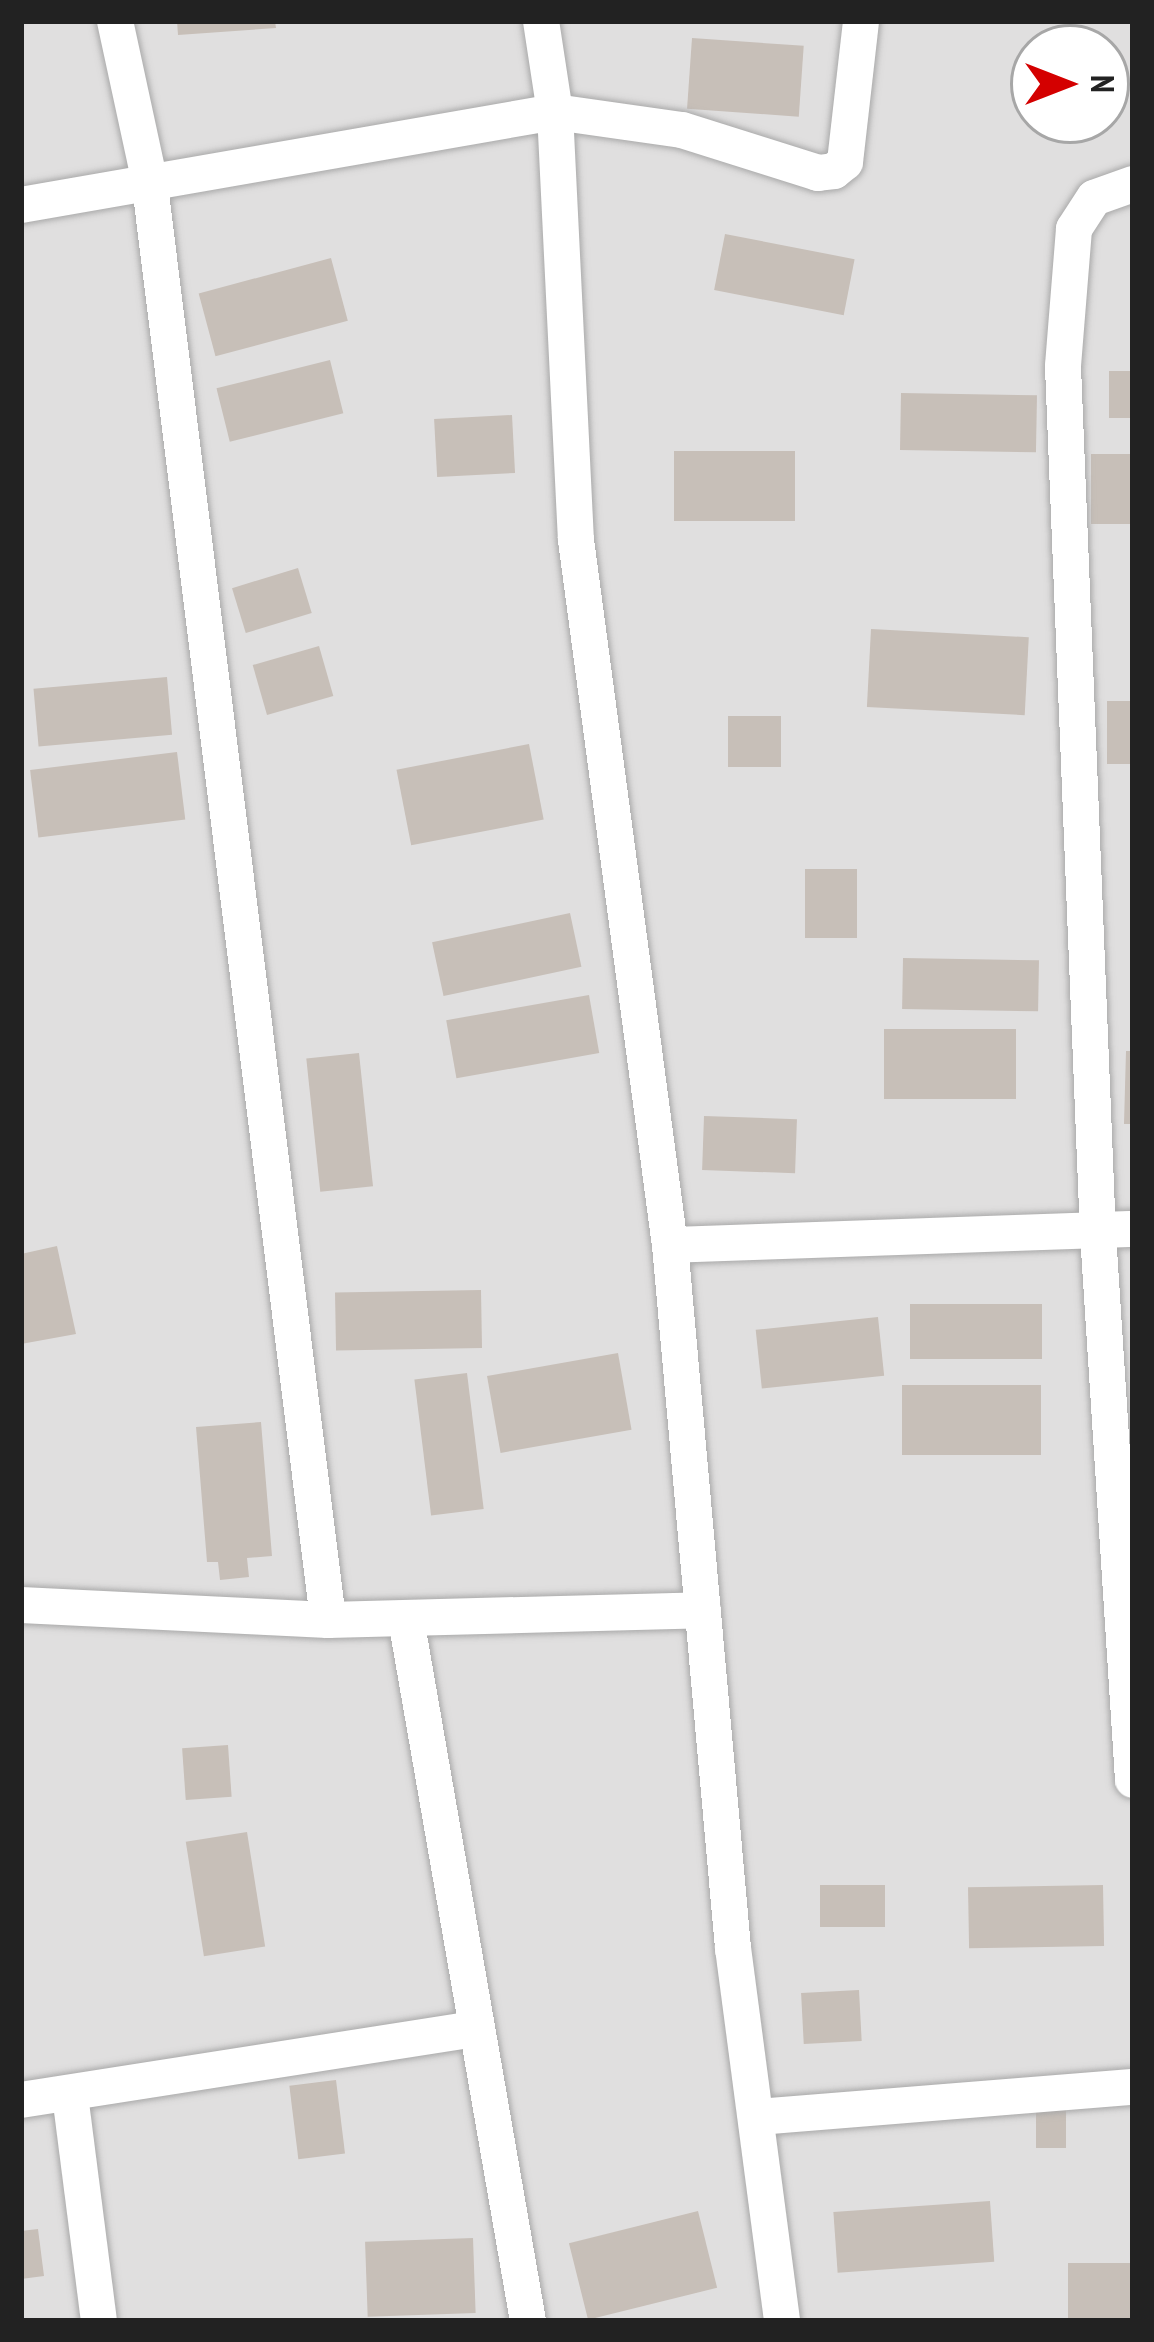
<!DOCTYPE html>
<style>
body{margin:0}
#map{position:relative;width:1154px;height:2342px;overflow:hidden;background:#f2efe9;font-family:"PT Sans Narrow",sans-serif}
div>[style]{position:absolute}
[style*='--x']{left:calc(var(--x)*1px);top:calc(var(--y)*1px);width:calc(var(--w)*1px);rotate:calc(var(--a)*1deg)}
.residential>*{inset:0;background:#e0dfdf}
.building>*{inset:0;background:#c7bfb8;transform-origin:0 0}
.roads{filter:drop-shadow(0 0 3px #a9a9a9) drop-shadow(0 0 3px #a9a9a9)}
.minor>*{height:36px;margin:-18px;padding:0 18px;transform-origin:18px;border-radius:18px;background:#fff}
span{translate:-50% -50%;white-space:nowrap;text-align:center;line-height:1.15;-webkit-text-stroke:10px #fff;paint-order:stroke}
.frame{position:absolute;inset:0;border:24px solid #222;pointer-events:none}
.north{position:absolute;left:1010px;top:24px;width:120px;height:120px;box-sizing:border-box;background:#fff;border:3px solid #a7a7a7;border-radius:50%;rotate:90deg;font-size:33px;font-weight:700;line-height:48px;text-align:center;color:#222}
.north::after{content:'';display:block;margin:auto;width:42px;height:54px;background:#d40000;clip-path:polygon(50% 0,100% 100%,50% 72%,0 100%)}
</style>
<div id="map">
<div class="residential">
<div style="clip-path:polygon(evenodd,21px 21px,1133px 21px,1133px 2321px,21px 2321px,21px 21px,1034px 48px,1106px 48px,1106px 120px,1034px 120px,1034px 48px)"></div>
</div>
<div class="building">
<div style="clip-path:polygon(177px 21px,275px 21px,276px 28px,178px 35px)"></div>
<div style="left:692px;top:38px;width:112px;height:71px;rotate:4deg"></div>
<div style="left:725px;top:234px;width:132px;height:57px;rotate:11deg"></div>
<div style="left:331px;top:258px;width:65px;height:137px;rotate:75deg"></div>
<div style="left:330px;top:360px;width:55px;height:117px;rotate:76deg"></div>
<div style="left:1133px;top:371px;width:47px;height:24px;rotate:90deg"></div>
<div style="left:901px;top:393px;width:136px;height:57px;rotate:1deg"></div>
<div style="left:512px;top:415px;width:58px;height:78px;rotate:87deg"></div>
<div style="left:795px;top:451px;width:70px;height:121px;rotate:90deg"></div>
<div style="left:1133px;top:454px;width:70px;height:42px;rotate:90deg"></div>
<div style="left:298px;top:568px;width:47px;height:69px;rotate:73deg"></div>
<div style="left:871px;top:629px;width:158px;height:78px;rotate:3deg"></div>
<div style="left:319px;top:646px;width:52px;height:69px;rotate:74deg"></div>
<div style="left:167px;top:677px;width:58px;height:134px;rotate:85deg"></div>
<div style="left:1133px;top:701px;width:63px;height:26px;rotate:90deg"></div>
<div style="left:728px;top:716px;width:53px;height:51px"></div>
<div style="left:529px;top:744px;width:77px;height:135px;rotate:79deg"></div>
<div style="left:177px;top:752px;width:68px;height:148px;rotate:83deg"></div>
<div style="left:805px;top:869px;width:52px;height:69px"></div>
<div style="left:570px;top:913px;width:55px;height:141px;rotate:78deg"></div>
<div style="left:903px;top:958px;width:136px;height:51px;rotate:1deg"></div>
<div style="left:589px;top:995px;width:59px;height:145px;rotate:80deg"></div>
<div style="left:884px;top:1029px;width:132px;height:70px"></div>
<div style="clip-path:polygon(1126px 1051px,1133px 1051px,1133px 1124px,1124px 1124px)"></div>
<div style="left:359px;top:1053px;width:134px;height:53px;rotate:84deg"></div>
<div style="left:704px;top:1116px;width:93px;height:54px;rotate:2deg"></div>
<div style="clip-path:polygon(57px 1246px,76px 1334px,21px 1344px,21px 1254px)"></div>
<div style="left:481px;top:1290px;width:58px;height:146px;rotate:89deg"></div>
<div style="left:910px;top:1304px;width:132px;height:55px"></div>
<div style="left:878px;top:1317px;width:59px;height:123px;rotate:84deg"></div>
<div style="left:618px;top:1353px;width:78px;height:133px;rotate:80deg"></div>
<div style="left:467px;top:1373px;width:137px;height:53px;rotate:83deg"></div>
<div style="left:902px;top:1385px;width:139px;height:70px"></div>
<div style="clip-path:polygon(261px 1422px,272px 1556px,247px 1558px,249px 1577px,220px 1580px,218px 1562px,207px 1562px,196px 1427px)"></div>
<div style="left:228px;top:1745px;width:52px;height:46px;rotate:86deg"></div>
<div style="left:247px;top:1832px;width:116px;height:62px;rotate:81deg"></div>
<div style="left:820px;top:1885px;width:65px;height:42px"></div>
<div style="left:1103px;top:1885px;width:61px;height:135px;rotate:89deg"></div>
<div style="left:859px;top:1990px;width:51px;height:58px;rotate:87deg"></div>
<div style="left:336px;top:2080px;width:74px;height:47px;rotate:83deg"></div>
<div style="left:1036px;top:2098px;width:30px;height:50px"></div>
<div style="left:990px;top:2201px;width:61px;height:157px;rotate:86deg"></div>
<div style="left:698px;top:2211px;width:79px;height:133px;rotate:76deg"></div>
<div style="clip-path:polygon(38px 2229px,44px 2276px,21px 2279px,21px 2231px)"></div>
<div style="left:473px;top:2238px;width:75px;height:108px;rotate:88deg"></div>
<div style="left:1133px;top:2263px;width:57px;height:65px;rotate:90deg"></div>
</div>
<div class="roads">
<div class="minor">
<div style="--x:115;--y:21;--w:161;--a:77.8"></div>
<div style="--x:149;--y:178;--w:1453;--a:82.92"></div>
<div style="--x:541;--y:21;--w:92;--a:81.3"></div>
<div style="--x:555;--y:112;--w:429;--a:87.2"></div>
<div style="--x:576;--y:540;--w:711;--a:82.41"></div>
<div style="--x:670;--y:1245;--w:706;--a:84.88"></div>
<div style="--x:733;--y:1948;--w:376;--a:82.5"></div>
<div style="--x:1133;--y:184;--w:41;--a:160.3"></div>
<div style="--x:1094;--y:198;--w:37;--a:123"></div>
<div style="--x:1074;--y:229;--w:138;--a:94.6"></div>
<div style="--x:1063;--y:367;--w:868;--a:87.69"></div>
<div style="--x:1098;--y:1234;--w:547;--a:86.33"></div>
<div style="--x:21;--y:205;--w:542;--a:-9.88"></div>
<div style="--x:555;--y:112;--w:128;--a:8.1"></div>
<div style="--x:682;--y:130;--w:143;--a:17.5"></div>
<div style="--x:818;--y:173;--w:16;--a:-7"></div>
<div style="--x:834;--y:171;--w:14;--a:-39"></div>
<div style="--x:845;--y:162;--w:142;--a:-83.5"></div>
<div style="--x:670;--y:1245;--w:463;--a:-2"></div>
<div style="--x:21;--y:1605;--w:307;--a:2.8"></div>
<div style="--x:328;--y:1620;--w:375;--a:-1.5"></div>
<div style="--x:406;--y:1619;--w:713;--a:80.14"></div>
<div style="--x:70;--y:2095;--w:228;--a:82.7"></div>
<div style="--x:21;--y:2100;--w:458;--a:-8.9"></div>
<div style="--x:757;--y:2117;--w:377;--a:-4.6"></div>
</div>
</div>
<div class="frame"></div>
<div class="north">N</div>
</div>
